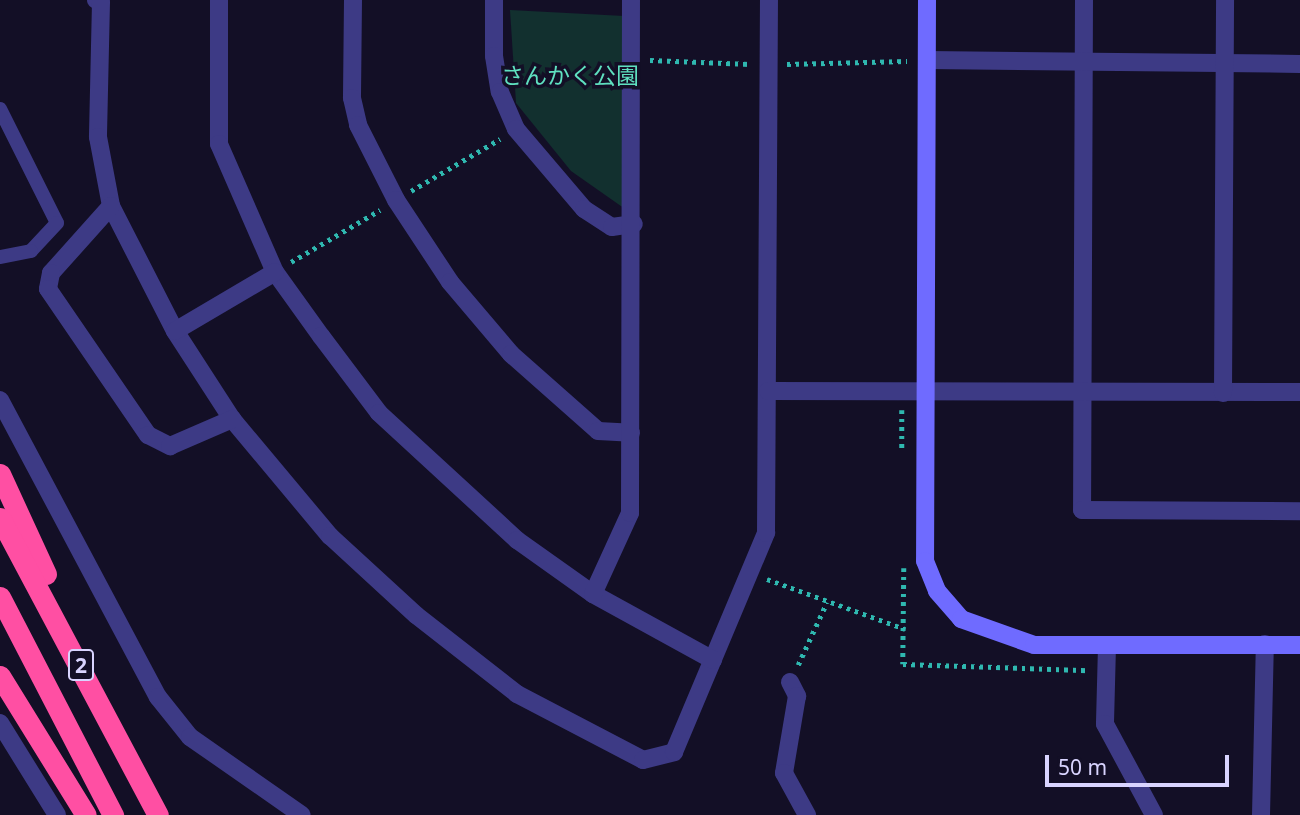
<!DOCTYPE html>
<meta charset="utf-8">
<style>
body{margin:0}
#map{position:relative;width:1300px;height:815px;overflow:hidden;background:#130f26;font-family:"Noto Sans","Noto Sans JP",sans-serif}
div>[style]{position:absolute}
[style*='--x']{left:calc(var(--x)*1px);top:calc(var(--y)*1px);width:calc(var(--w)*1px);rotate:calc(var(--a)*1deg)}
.green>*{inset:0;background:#12302f}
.path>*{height:4.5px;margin-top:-2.25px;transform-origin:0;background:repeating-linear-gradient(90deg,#2fb8b0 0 3.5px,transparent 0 8.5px)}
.lane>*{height:14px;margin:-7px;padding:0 7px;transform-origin:7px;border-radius:7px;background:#3d3a85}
.street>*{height:18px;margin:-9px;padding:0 9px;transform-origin:9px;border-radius:9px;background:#3d3a85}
.secondary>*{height:18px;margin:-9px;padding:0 9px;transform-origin:9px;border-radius:9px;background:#6f6bff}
.highway>*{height:21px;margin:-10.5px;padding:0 10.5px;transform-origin:10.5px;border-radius:10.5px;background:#ff4fa3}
span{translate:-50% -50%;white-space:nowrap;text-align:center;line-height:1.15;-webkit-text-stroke:7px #130f26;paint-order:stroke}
.shield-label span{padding:2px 5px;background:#130f26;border:2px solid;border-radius:5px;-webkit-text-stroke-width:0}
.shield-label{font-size:21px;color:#d9d4ff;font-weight:700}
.park-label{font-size:23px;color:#5fe0c0}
.scale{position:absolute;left:1045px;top:755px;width:184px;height:32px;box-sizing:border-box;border:4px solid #d9d4ff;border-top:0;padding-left:9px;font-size:21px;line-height:24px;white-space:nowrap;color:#d9d4ff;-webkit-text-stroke:5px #130f26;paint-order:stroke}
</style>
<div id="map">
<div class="green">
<div style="clip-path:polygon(510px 10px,624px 16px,628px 211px,571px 171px,516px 103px)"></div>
</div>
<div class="path">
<div style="--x:650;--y:60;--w:100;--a:2.3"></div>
<div style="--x:787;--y:64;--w:120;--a:-1.4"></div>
<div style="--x:411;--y:191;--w:103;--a:-30.3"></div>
<div style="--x:291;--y:262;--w:103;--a:-30.3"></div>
<div style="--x:902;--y:410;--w:40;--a:90"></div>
<div style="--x:904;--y:568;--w:96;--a:90.6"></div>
<div style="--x:903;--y:664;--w:185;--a:1.9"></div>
<div style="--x:767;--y:579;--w:147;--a:19.9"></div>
<div style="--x:798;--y:665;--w:69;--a:-65.3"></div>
</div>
<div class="lane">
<div style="--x:0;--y:109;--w:127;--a:63.4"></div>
<div style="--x:57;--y:223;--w:38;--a:133"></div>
<div style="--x:31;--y:251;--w:32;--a:169"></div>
</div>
<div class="street">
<div style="--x:96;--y:0;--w:5;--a:22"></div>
<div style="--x:101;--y:2;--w:135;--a:91.3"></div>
<div style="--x:98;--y:137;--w:70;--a:79.3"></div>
<div style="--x:111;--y:206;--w:140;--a:62.9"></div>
<div style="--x:175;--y:331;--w:105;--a:57.1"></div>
<div style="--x:232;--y:419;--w:153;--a:50.1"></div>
<div style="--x:330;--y:536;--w:117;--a:42.6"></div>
<div style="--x:416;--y:615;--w:128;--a:38"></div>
<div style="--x:517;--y:694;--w:142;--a:27.6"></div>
<div style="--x:643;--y:760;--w:32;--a:-14"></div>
<div style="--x:674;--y:752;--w:238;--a:-67.2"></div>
<div style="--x:766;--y:533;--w:533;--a:-89.68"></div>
<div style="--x:219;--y:0;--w:144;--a:90"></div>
<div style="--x:219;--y:144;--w:140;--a:66.4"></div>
<div style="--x:275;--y:272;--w:79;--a:54.3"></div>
<div style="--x:321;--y:336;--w:96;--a:53"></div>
<div style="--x:379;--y:413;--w:188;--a:42.6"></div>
<div style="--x:517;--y:540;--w:93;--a:35.4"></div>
<div style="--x:593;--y:594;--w:137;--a:28.8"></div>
<div style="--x:353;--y:0;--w:98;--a:90.6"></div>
<div style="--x:352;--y:98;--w:28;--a:77"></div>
<div style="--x:358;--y:125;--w:84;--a:63.1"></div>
<div style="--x:396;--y:200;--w:98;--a:56.6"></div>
<div style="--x:450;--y:282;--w:94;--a:49.7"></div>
<div style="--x:511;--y:354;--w:116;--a:41.5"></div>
<div style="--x:598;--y:431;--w:33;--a:3"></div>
<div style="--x:494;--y:0;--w:56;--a:90"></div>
<div style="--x:494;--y:56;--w:36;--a:81"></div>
<div style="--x:500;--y:92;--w:40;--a:66.6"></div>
<div style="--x:516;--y:129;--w:105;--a:49.6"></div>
<div style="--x:584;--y:209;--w:33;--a:33"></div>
<div style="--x:612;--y:227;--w:22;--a:-8"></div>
<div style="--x:1084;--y:0;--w:510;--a:90.22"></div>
<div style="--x:1082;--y:510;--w:218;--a:0.3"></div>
<div style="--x:927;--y:60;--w:373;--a:0.6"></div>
<div style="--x:111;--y:206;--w:90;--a:131.8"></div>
<div style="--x:51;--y:273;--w:16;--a:101"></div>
<div style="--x:48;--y:289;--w:177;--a:55.6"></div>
<div style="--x:148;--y:435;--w:25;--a:27"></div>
<div style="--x:170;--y:446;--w:68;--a:-23.5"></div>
<div style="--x:175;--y:331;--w:116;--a:-30.5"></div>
<div style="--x:768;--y:391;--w:532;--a:0.11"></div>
<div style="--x:1223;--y:393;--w:393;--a:-89.7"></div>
<div style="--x:0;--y:400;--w:336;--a:62"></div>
<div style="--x:158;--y:697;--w:51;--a:51.3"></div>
<div style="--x:190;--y:737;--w:136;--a:34.9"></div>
<div style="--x:593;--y:594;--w:89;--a:-65.4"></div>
<div style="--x:630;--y:513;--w:513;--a:-89.89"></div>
<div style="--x:1107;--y:646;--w:78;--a:91.5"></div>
<div style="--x:1105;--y:724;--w:103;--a:61.7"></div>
<div style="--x:790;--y:682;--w:16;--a:63"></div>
<div style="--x:797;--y:696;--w:78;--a:99.6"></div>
<div style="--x:784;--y:773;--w:48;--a:61.3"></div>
<div style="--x:0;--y:723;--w:108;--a:58.2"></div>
<div style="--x:1261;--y:815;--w:171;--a:-88.7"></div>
</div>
<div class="secondary">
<div style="--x:927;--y:0;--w:561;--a:90.2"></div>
<div style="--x:925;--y:561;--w:32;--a:68"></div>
<div style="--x:937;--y:591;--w:37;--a:49"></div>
<div style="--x:961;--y:619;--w:77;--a:19.6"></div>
<div style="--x:1034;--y:645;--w:266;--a:0"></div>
</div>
<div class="highway">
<div style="--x:0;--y:474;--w:110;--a:65.3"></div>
<div style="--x:0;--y:518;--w:336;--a:62"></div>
<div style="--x:0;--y:597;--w:246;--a:62.6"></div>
<div style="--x:0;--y:676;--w:163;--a:58.3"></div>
</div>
<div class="shield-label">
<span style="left:81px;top:665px">2</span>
</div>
<div class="park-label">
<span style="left:570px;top:75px">さんかく公園</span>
</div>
<div class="scale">50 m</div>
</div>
